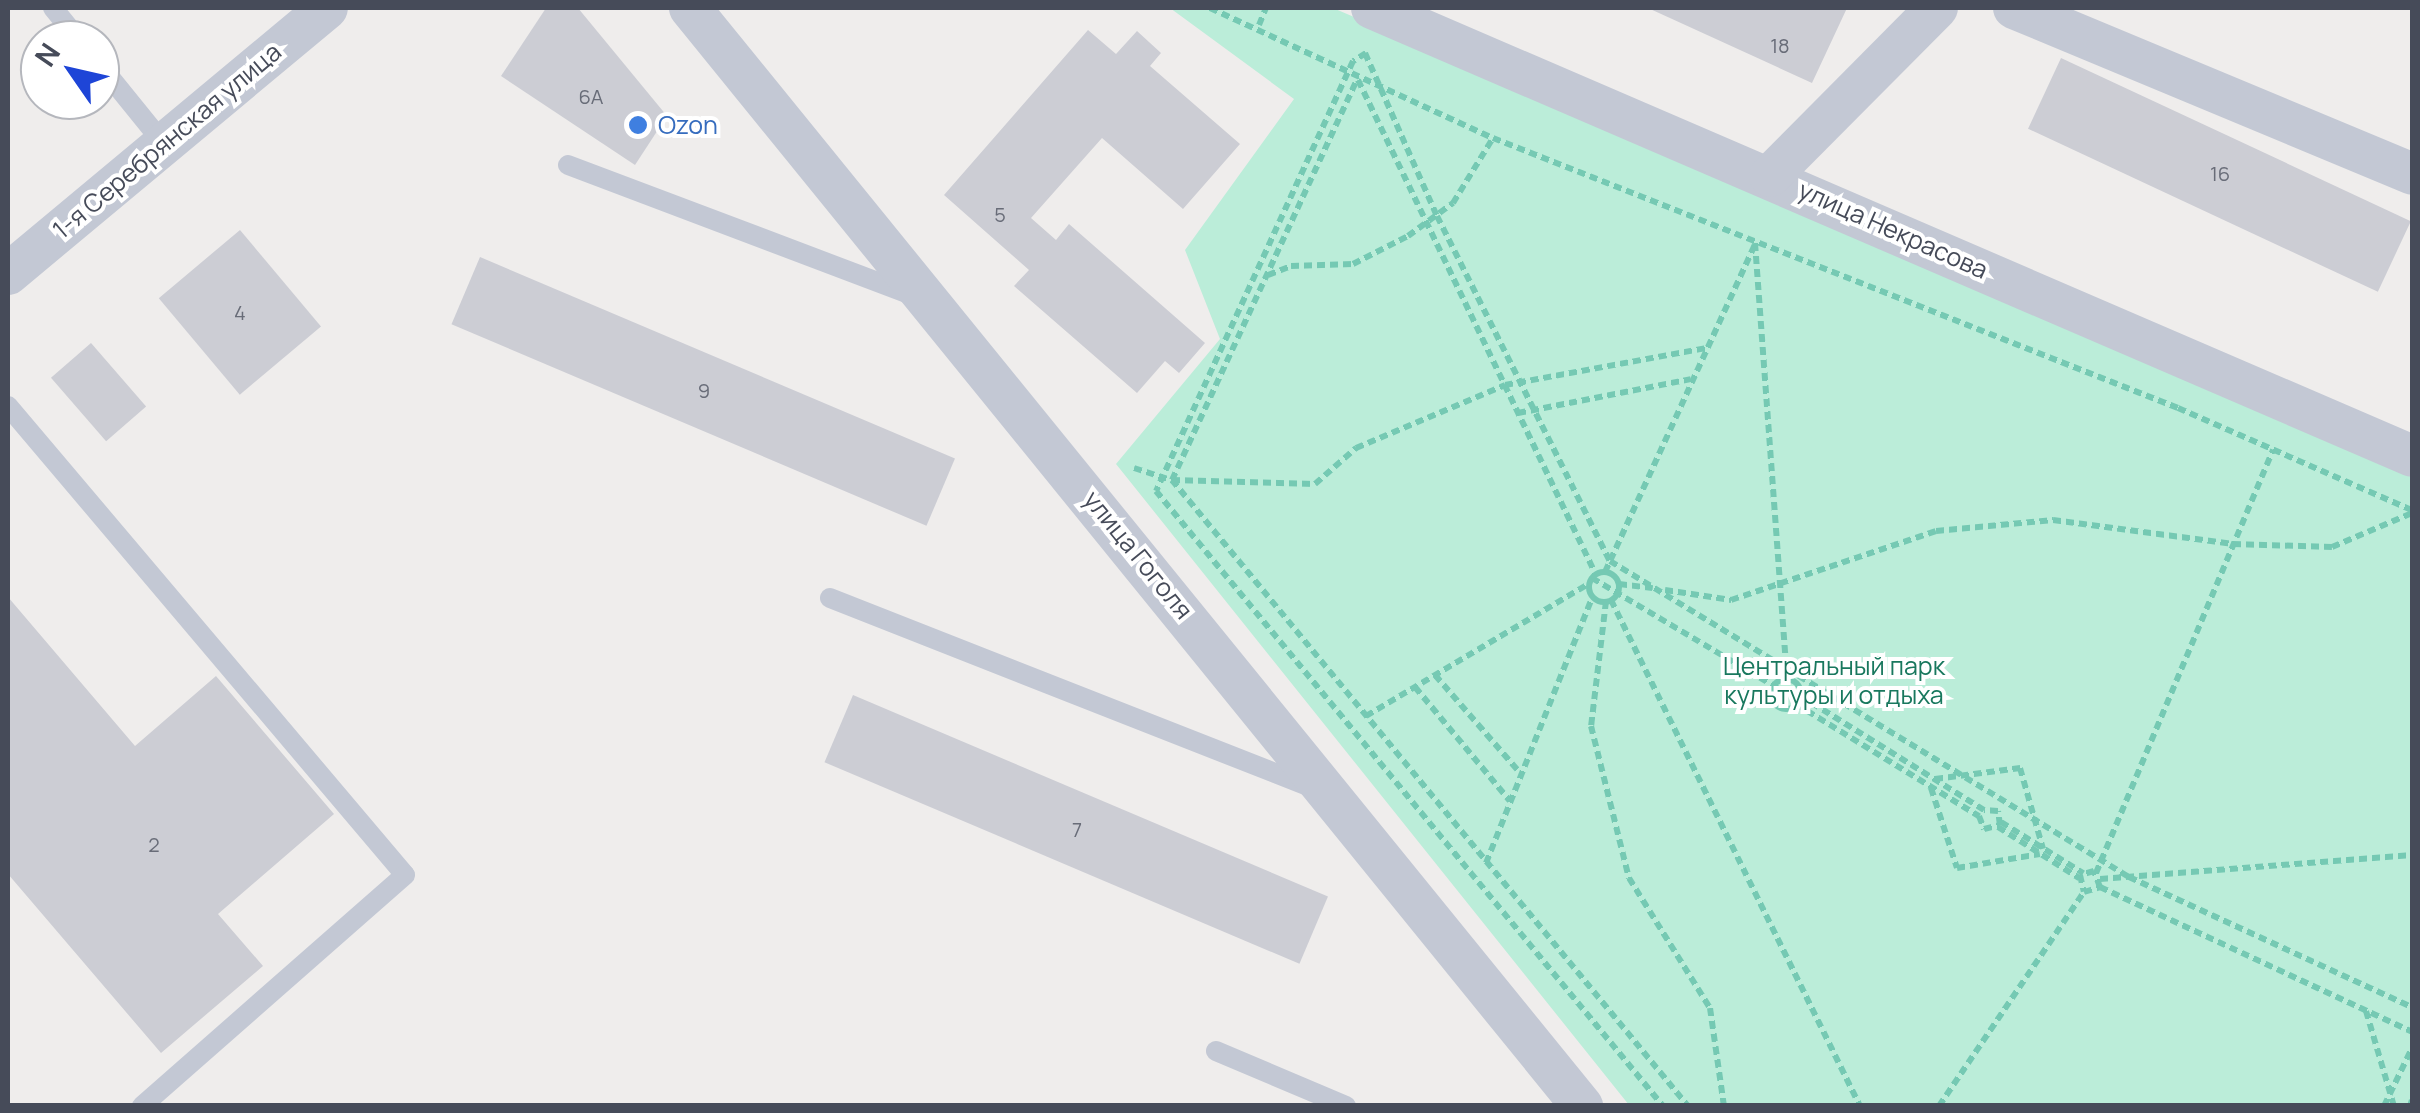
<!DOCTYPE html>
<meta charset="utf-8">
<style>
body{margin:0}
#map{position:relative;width:2420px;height:1113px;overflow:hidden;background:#efedec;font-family:Manrope,sans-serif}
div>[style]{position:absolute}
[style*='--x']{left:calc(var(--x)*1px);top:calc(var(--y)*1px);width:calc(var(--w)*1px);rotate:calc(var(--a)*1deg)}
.green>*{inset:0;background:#bbedd9}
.building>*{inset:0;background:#cccdd4;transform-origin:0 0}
.path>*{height:6px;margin-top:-3px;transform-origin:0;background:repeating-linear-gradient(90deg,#75c9b3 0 8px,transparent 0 13px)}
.path>.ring{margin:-3px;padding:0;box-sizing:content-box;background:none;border:6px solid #75c9b3;border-radius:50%}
.lane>*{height:20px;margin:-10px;padding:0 10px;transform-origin:10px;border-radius:10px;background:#c3c8d4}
.street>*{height:42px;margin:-21px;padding:0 21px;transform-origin:21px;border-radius:21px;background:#c3c8d4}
.dots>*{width:28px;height:28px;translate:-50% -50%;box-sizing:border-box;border:5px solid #fff;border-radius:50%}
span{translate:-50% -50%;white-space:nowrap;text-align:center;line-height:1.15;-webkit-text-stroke:8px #fff;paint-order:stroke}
.number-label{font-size:20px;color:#686c78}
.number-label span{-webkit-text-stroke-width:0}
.shop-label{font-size:25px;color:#366cbe}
.left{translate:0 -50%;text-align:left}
.street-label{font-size:25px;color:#464b59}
.park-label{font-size:25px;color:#19785e}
.frame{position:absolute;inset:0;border:10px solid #464b59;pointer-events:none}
.north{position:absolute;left:20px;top:20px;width:100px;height:100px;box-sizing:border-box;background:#fff;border:2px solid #b5b7bd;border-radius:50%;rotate:304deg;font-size:28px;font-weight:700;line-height:40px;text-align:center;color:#464b59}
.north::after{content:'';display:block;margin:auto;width:35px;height:45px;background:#1e45d7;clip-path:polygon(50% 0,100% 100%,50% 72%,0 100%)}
</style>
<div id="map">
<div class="green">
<div style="clip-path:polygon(1170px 8px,1333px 8px,2412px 469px,2412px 1105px,1629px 1105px,1116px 464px,1220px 339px,1185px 250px,1294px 99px)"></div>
</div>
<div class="building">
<div style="clip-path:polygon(546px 8px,578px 8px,667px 116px,635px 165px,501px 76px)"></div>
<div style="clip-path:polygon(1648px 8px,1847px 8px,1812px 83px)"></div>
<div style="clip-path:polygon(1088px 30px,1116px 54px,1137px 31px,1161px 53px,1150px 66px,1240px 144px,1183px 209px,1102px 138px,1031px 218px,1056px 240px,1069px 224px,1205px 343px,1179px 373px,1165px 361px,1137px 393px,1014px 286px,1029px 270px,944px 195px)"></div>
<div style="left:2061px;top:58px;width:386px;height:78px;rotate:25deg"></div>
<div style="left:240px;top:230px;width:126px;height:106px;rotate:50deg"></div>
<div style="left:480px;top:257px;width:516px;height:73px;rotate:23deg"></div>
<div style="left:91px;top:343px;width:84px;height:53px;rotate:49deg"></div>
<div style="clip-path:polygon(8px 597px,135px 746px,216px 676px,334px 814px,218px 914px,263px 966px,161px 1053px,8px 874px)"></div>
<div style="left:853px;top:695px;width:516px;height:73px;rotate:23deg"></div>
</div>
<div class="path">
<div style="--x:1210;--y:8;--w:311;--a:24.7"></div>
<div style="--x:1493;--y:138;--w:736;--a:21.51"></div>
<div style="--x:2178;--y:408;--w:255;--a:23.6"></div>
<div style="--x:1259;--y:25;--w:18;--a:-68"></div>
<div style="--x:1365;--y:53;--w:178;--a:66.2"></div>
<div style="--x:1437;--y:216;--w:386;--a:63.4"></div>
<div style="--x:1610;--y:561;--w:608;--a:31.34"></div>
<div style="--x:2129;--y:877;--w:311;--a:24.7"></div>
<div style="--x:1366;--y:53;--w:15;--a:148"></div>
<div style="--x:1353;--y:61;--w:473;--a:114.6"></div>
<div style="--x:1156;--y:491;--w:797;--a:50.5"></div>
<div style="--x:1358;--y:80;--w:549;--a:64.32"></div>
<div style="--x:1755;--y:243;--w:437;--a:85.8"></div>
<div style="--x:1268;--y:275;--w:25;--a:-21"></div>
<div style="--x:1291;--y:266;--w:62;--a:-1.8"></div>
<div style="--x:1353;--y:264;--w:62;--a:-27"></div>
<div style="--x:1408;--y:236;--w:56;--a:-36.3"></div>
<div style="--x:1453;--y:203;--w:76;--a:-58.4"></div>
<div style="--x:1518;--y:413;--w:176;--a:-11.1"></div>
<div style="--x:1134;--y:468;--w:40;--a:18"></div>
<div style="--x:1172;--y:480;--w:143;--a:1.6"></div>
<div style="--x:1315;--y:484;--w:55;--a:-41.3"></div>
<div style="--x:1356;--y:448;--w:162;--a:-22.9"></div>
<div style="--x:1505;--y:385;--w:204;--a:-10.4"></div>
<div style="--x:1172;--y:480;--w:811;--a:50.5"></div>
<div style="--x:1172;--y:480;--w:443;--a:-65.2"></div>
<div style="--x:1605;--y:572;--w:361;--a:-65.4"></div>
<div class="ring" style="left:1589px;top:572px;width:24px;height:24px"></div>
<div style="--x:1592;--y:578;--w:241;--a:30.7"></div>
<div style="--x:1619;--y:584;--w:34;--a:7"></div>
<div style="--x:1665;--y:590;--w:67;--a:8.6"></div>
<div style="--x:1731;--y:600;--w:216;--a:-18.6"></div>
<div style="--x:1936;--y:531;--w:118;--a:-5.4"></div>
<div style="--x:2053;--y:520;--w:182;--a:7.6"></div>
<div style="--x:2233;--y:544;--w:99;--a:1.7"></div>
<div style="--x:2332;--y:547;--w:87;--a:-23"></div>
<div style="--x:1611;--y:600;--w:564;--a:63.8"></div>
<div style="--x:1606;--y:601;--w:126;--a:96.8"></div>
<div style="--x:1591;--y:726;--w:157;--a:76"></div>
<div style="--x:1629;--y:878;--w:153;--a:58.1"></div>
<div style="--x:1710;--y:1008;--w:99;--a:81.9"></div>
<div style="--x:1435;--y:675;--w:133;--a:49"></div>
<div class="ring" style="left:1771px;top:679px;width:24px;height:24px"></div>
<div style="--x:1415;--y:687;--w:148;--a:50.2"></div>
<div style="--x:1796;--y:704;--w:215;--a:31.5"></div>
<div style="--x:1979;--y:816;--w:14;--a:69"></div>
<div style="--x:1984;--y:829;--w:16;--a:-14"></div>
<div style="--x:2000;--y:825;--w:14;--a:-98"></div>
<div style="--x:1998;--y:811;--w:14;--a:-176"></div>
<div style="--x:1984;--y:810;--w:216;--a:-148.1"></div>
<div style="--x:1366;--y:716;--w:261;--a:-30.7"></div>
<div style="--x:1935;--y:779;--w:86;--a:-7.4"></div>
<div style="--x:2020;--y:768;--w:84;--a:74.1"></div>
<div style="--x:1931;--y:788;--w:84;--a:72"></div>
<div style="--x:1957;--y:868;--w:84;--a:-9.6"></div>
<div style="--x:2001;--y:822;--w:97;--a:31.9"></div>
<div style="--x:1998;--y:827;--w:96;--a:32.2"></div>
<div style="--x:1486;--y:863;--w:288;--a:-68.2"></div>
<div style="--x:2096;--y:873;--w:459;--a:-67.3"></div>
<div style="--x:2100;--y:879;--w:313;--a:-4.4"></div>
<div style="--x:2100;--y:887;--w:17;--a:-111"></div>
<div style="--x:2094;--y:871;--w:15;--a:164"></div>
<div style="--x:2080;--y:875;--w:17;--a:77"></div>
<div style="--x:2084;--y:892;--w:17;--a:-17"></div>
<div style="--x:2100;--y:887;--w:344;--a:24.9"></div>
<div style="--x:2366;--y:1011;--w:99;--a:73.6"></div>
<div style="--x:1939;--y:1106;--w:258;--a:-55.9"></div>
<div style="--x:2384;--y:1106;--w:64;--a:-64.2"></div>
<div style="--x:2410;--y:1106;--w:6;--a:-72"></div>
</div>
<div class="lane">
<div style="--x:53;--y:8;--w:41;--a:50.9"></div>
<div style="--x:100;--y:65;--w:102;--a:51"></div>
<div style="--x:568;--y:165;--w:368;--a:20.7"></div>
<div style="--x:8;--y:406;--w:614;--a:49.75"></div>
<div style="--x:405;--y:875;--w:350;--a:138.7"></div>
<div style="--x:830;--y:598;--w:519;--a:21.47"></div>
<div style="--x:1216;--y:1051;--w:141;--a:22.9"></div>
</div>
<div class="street">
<div style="--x:690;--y:8;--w:1415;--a:50.91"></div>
<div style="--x:1372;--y:8;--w:1132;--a:23.3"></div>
<div style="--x:2014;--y:8;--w:431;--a:22.6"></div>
<div style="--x:1770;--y:176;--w:237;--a:-45.2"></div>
<div style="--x:8;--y:274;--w:415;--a:-39.8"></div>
</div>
<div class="dots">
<div style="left:638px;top:125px;background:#3f7fe0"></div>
</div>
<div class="number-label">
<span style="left:1780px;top:45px">18</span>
<span style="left:591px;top:96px">6А</span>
<span style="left:2220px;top:173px">16</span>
<span style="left:1000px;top:214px">5</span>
<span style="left:240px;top:312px">4</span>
<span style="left:704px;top:390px">9</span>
<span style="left:1077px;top:829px">7</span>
<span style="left:154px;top:844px">2</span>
</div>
<div class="shop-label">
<span class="left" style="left:658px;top:125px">Ozon</span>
</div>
<div class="street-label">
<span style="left:167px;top:141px;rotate:-40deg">1-я Серебрянская улица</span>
<span style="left:1893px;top:230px;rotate:24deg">улица Некрасова</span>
<span style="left:1138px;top:555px;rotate:51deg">улица Гоголя</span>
</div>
<div class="park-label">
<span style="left:1834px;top:681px">Центральный парк<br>культуры и отдыха</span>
</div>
<div class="frame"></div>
<div class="north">N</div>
</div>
